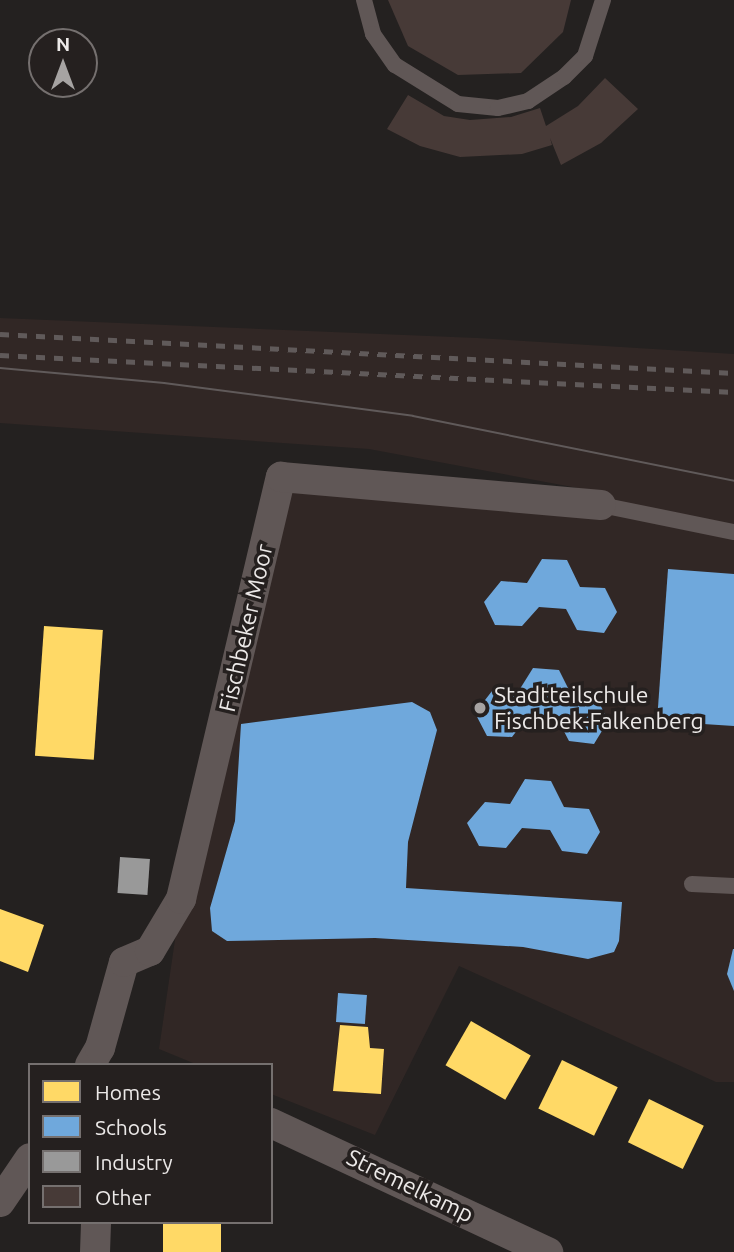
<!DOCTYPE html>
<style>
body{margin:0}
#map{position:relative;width:734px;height:1252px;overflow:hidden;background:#242120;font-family:Ubuntu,sans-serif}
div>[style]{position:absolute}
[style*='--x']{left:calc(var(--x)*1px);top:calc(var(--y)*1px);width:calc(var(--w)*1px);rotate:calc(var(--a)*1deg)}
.built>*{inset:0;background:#312725}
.homes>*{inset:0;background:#ffd966;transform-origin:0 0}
.schools>*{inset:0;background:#6fa8dc;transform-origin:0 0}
.industry>*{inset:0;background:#999;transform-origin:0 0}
.building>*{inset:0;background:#473a37}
.service>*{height:16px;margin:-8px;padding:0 8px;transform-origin:8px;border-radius:8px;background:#605756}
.minor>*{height:30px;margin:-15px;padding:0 15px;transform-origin:15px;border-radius:15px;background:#605756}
.tram>*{height:2px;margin:-1px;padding:0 1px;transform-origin:1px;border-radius:1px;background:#605a5a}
.rail>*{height:5px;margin-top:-2.5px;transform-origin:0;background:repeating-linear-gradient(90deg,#605a5a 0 9px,transparent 0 18px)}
.dots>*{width:19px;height:19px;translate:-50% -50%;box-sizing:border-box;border:4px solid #25201f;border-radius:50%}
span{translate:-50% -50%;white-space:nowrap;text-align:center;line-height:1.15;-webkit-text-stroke:7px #25201f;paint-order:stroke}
.street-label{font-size:23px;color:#ece9e8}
.poi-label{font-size:23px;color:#ece9e8}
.left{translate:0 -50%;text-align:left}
.legend{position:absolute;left:28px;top:1063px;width:245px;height:161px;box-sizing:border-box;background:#25201f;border:2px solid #75706f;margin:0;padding:9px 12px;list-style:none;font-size:21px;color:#ece9e8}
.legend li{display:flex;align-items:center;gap:14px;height:35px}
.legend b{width:35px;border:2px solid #75706f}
.north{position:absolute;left:28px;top:28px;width:70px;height:70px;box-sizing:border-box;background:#25201f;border:2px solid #75706f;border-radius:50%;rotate:0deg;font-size:19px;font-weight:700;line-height:28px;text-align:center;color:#ece9e8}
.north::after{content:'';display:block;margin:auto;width:24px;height:32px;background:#a6a3a2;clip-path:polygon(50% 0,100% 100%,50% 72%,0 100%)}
</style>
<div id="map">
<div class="built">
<div style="clip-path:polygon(0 318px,477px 338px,734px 354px,734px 1082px,716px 1082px,459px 966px,375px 1135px,271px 1094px,271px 1065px,198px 1065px,159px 1049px,181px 899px,281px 477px,610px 494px,369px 449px,0 423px)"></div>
</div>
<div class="homes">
<div style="left:44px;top:626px;width:59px;height:130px;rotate:4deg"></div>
<div style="clip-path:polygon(0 909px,44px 925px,28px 972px,0 961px)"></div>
<div style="left:471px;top:1021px;width:69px;height:51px;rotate:30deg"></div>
<div style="clip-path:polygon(340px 1025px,368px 1027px,370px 1048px,384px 1049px,381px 1094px,333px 1091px)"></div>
<div style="left:562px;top:1060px;width:62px;height:54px;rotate:26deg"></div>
<div style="left:649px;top:1099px;width:61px;height:48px;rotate:26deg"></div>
<div style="left:163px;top:1222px;width:58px;height:30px"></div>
</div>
<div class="schools">
<div style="clip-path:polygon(542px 559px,567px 560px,580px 587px,605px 588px,617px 612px,604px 633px,577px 630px,566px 609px,539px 607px,522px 626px,495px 625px,484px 602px,501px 581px,527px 583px)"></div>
<div style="clip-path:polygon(668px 569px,734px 574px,734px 726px,657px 721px)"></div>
<div style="clip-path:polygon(533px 668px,559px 670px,572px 696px,597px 698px,608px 721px,594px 744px,569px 741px,557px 718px,528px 716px,512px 737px,487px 736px,475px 713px,492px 691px,518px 692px)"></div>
<div style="clip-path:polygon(412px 702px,430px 712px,437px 730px,408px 842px,406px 888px,622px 902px,619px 941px,614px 952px,588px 959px,523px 947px,375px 938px,227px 941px,212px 931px,210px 908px,235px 821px,241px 724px)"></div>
<div style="clip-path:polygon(525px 779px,551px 781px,564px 807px,589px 809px,600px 832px,587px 854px,562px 851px,550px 830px,522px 828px,506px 848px,479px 846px,467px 823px,485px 802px,510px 804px)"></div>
<div style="clip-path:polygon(733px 949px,734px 949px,734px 991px,727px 974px)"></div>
<div style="left:338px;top:993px;width:29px;height:29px;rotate:4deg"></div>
</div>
<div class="industry">
<div style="left:120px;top:857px;width:30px;height:36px;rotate:4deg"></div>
</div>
<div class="building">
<div style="clip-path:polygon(388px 0,571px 0,563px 32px,521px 73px,458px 75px,408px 46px)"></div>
<div style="clip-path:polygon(605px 78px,638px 109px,601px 143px,561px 165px,550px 138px,552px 145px,522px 154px,460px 157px,420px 146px,387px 129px,408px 95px,444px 116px,470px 120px,511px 117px,540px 108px,546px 126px,578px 106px)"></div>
</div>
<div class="service">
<div style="--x:364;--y:0;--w:35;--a:75"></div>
<div style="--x:373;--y:34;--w:38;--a:55"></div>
<div style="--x:395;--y:65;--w:74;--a:31.8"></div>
<div style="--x:458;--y:104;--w:40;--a:5.7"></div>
<div style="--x:498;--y:108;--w:31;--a:-13"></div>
<div style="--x:528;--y:101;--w:43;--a:-33.7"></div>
<div style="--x:564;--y:77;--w:30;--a:-45"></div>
<div style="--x:585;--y:56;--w:59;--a:-72.2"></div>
<div style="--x:601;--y:505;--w:136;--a:11.5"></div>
<div style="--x:692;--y:884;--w:42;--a:2.7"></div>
</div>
<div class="minor">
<div style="--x:90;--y:1065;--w:20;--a:-60"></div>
<div style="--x:100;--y:1048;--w:89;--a:-74.4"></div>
<div style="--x:124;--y:962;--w:28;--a:-23"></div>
<div style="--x:150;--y:951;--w:61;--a:-59.2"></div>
<div style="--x:181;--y:899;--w:434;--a:-76.7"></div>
<div style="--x:281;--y:477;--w:321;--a:5"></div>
<div style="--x:271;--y:1123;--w:306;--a:25"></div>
<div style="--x:0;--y:1202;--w:53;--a:-55.7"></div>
<div style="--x:95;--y:1252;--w:30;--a:-88"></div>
</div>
<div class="tram">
<div style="--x:0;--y:368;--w:165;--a:5.2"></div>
<div style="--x:164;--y:383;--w:251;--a:7.5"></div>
<div style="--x:413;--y:416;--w:328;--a:11.4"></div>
</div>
<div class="rail">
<div style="--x:0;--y:334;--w:735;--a:3.04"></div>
<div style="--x:0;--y:355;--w:735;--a:2.89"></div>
</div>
<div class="dots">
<div style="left:480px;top:708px;background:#a6a3a2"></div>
</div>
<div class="street-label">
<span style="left:246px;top:628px;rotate:-77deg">Fischbeker Moor</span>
<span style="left:410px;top:1186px;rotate:26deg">Stremelkamp</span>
</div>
<div class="poi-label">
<span class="left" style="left:494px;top:708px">Stadtteilschule<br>Fischbek-Falkenberg</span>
</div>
<ul class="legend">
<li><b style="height:19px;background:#ffd966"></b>Homes</li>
<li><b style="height:19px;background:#6fa8dc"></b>Schools</li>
<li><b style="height:19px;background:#999"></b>Industry</li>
<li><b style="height:19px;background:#473a37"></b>Other</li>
</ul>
<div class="north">N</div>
</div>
